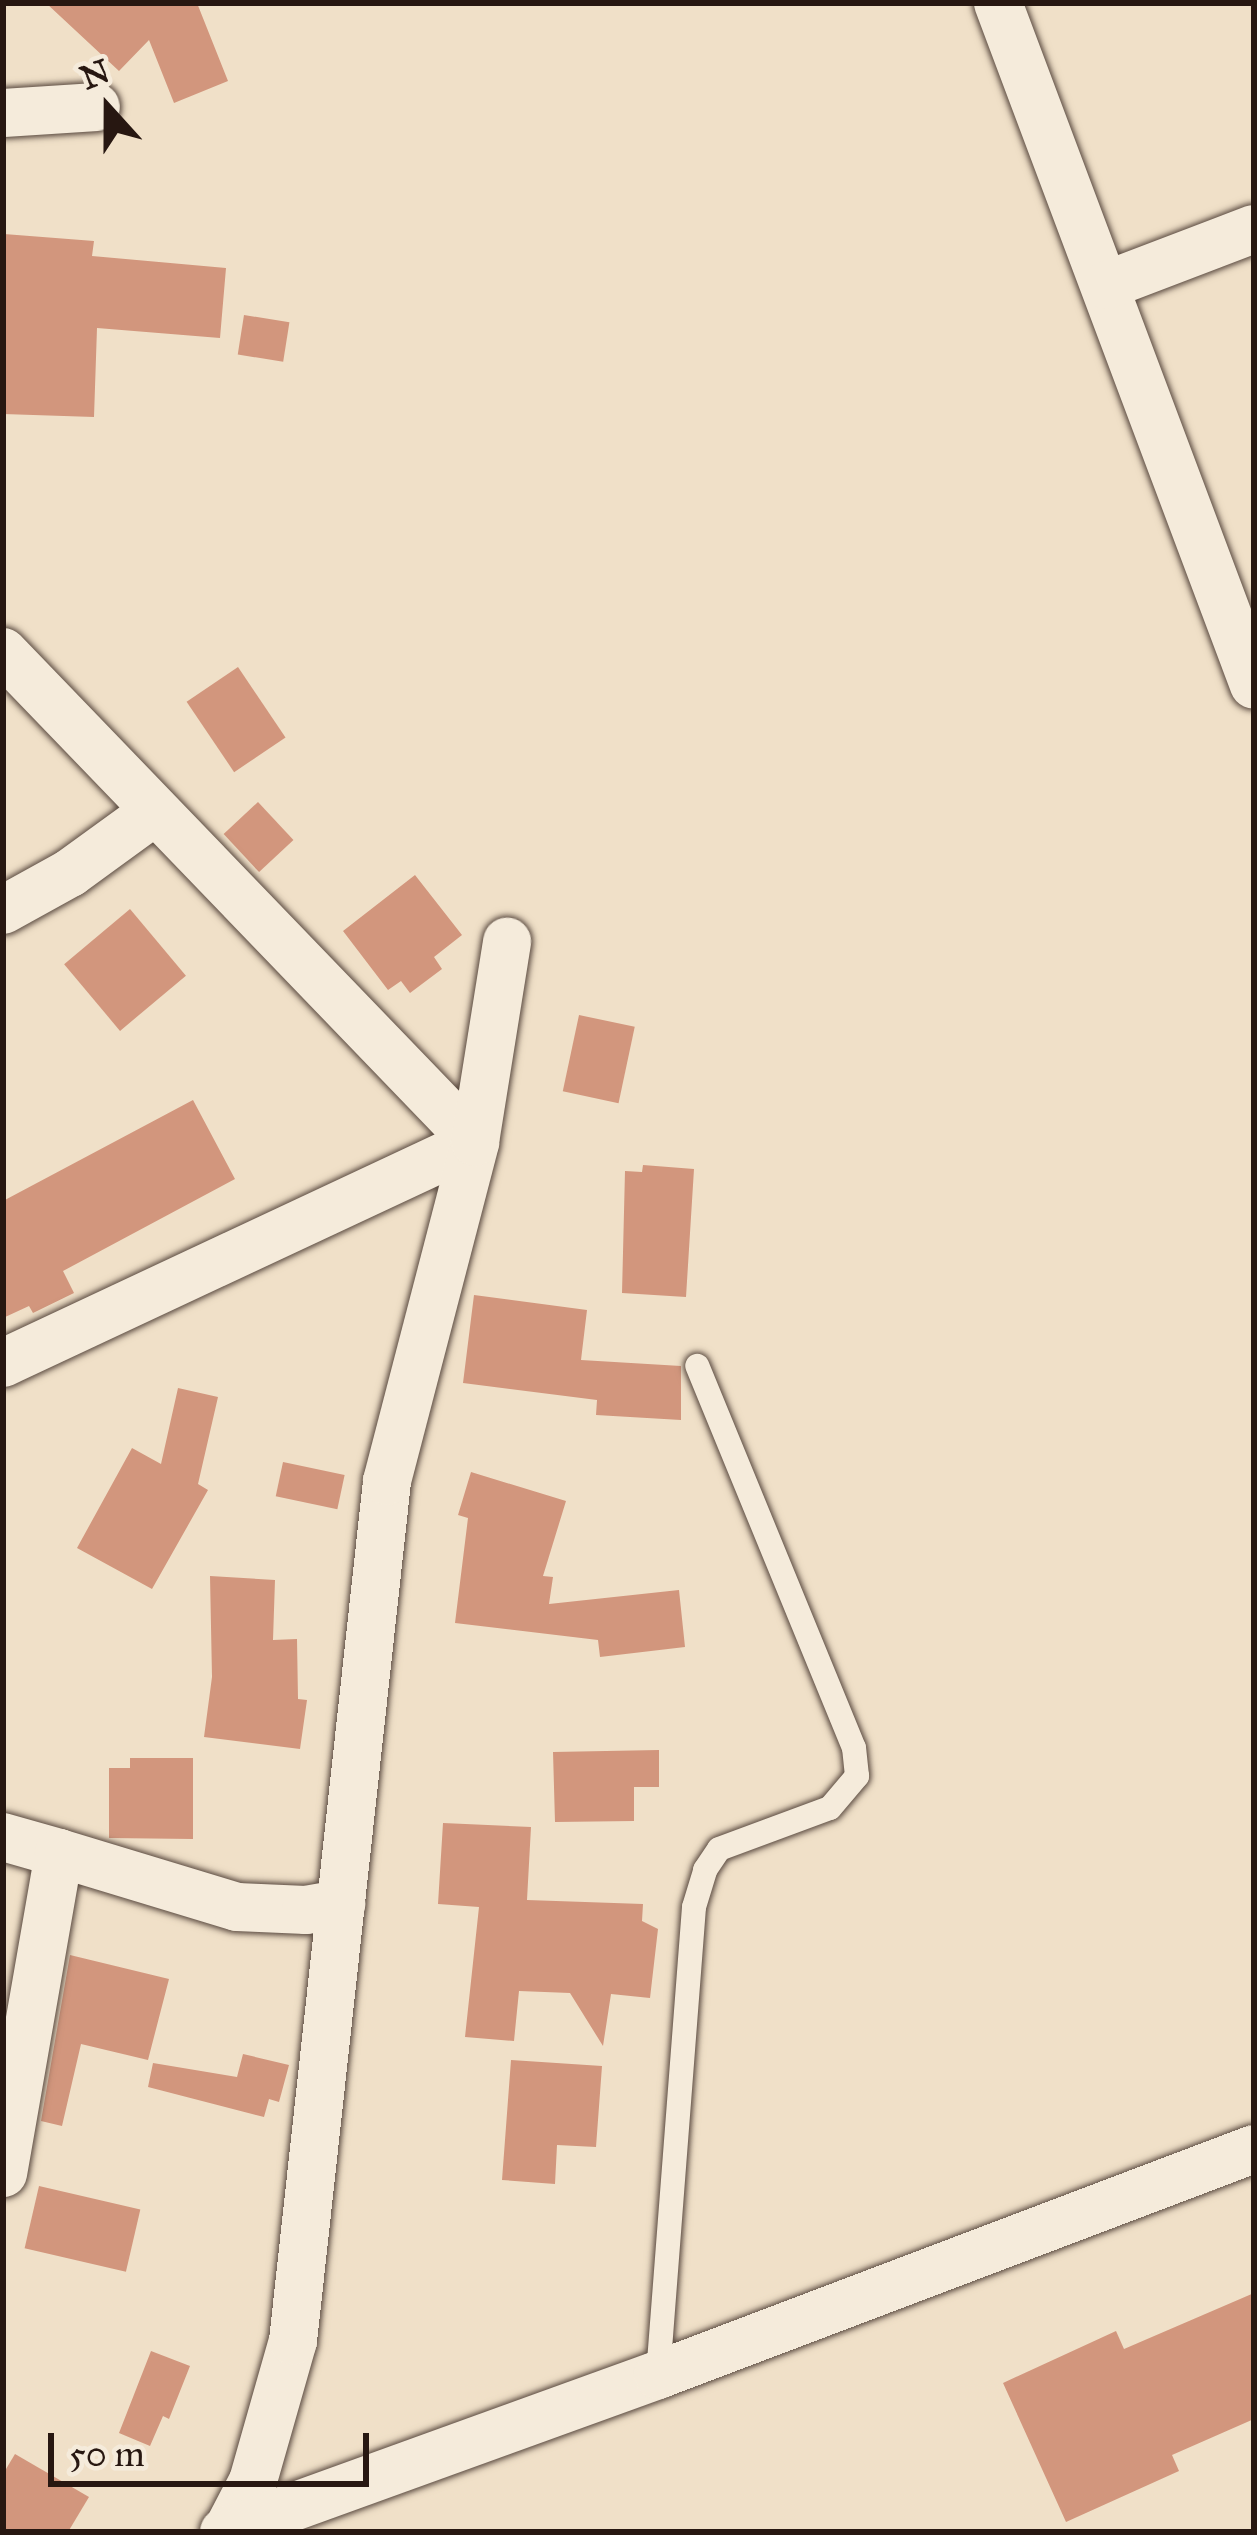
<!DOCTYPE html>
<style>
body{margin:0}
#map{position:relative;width:1257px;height:2535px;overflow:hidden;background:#f0e0c8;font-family:"IM FELL Great Primer",serif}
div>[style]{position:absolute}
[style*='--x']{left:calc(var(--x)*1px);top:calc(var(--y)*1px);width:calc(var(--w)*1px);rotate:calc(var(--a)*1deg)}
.building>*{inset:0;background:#d2967d;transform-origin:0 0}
.roads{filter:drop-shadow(0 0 3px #59493f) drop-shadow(0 0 3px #59493f)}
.lane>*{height:24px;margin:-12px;padding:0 12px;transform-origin:12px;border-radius:12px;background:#f5ebdb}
.street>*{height:48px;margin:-24px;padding:0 24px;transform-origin:24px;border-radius:24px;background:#f5ebdb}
span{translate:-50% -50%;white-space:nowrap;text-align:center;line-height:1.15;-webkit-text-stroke:9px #f5ebdb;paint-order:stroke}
.frame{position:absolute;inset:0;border:6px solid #271711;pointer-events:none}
.north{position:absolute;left:48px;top:48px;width:120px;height:120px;-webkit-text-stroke:9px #f5ebdb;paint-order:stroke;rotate:339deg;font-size:33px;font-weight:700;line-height:48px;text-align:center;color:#271711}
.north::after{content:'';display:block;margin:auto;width:42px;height:54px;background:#271711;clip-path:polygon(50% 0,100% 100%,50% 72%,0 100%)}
.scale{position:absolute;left:48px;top:2433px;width:321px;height:54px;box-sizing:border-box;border:6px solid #271711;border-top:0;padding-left:15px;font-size:36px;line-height:42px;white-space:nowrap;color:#271711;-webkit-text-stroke:9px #f5ebdb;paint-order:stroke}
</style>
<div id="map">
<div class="building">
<div style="clip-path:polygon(46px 3px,197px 3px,228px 81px,174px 103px,149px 40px,119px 71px)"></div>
<div style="clip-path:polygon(4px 234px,94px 241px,92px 256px,226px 268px,220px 338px,97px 328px,94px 417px,3px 414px)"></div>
<div style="left:244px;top:315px;width:46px;height:40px;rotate:9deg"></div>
<div style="left:238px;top:667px;width:85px;height:62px;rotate:56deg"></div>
<div style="left:258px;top:802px;width:52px;height:47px;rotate:47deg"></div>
<div style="clip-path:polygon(415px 875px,462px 935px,434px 957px,442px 969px,410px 993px,401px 981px,388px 990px,343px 931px)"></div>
<div style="left:130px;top:909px;width:87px;height:86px;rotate:50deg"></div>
<div style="left:579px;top:1015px;width:57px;height:78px;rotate:12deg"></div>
<div style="clip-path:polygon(193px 1100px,235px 1179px,63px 1271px,74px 1293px,33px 1313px,29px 1306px,3px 1318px,3px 1201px)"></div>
<div style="clip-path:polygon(643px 1165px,694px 1169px,686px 1297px,622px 1293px,625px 1171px,642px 1172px)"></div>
<div style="clip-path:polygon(474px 1295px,587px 1310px,581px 1360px,681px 1366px,681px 1420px,596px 1415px,597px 1400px,463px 1383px)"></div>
<div style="clip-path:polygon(178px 1388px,218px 1397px,198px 1484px,208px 1490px,152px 1589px,77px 1548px,132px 1448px,161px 1464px)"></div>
<div style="left:283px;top:1462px;width:63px;height:35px;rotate:12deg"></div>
<div style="clip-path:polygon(471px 1472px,566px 1501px,543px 1576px,553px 1577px,549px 1604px,679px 1590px,685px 1647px,600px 1657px,598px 1640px,455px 1623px,468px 1518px,458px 1515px)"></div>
<div style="clip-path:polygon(210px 1576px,275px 1580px,273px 1640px,297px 1639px,298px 1699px,307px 1700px,300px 1749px,204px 1737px,212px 1677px)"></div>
<div style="clip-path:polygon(659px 1750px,659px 1787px,634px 1787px,634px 1821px,555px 1822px,553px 1752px)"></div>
<div style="clip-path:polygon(130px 1758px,193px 1758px,193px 1839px,109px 1838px,109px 1768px,130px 1768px)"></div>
<div style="clip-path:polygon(443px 1823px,531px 1827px,527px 1900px,643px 1904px,642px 1921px,658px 1929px,650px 1998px,611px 1994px,603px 2046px,570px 1993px,519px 1991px,514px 2041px,465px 2037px,479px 1907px,438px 1904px)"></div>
<div style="clip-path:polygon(70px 1955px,169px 1979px,148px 2060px,81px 2044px,62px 2126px,41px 2121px)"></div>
<div style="clip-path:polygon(243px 2054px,289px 2065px,279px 2102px,269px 2099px,264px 2117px,148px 2087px,153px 2063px,237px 2077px)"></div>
<div style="clip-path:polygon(511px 2060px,602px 2066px,596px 2147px,557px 2145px,555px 2184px,502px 2180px)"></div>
<div style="left:39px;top:2186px;width:104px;height:64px;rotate:13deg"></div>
<div style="clip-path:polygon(1254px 2293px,1254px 2419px,1172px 2455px,1179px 2471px,1066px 2522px,1003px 2383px,1116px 2331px,1124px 2349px)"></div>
<div style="clip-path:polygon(151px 2351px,190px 2366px,169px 2419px,163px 2416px,150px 2446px,119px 2433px)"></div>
<div style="clip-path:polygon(15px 2454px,89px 2497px,68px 2532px,3px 2532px,3px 2474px)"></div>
</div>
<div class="roads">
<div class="lane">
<div style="--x:658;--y:2375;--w:469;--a:-85.6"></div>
<div style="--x:694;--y:1907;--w:39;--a:-73"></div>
<div style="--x:705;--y:1870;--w:25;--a:-56"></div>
<div style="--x:719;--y:1849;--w:118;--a:-20.3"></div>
<div style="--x:830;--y:1808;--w:42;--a:-49.8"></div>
<div style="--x:857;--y:1776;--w:28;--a:-96"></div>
<div style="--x:854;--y:1748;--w:413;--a:-112.3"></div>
</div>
<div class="street">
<div style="--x:998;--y:3;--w:728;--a:69.43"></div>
<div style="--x:3;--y:113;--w:93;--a:-3.7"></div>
<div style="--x:1107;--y:285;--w:157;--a:-20.9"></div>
<div style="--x:3;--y:652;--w:680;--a:46.07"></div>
<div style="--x:475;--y:1142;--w:521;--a:154.91"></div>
<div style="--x:3;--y:910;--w:77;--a:-28.9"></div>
<div style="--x:70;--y:873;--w:104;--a:-36"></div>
<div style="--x:3;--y:1837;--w:58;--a:15.9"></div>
<div style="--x:59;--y:1853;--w:325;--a:99.9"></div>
<div style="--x:59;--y:1853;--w:186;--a:16.9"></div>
<div style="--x:237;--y:1907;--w:69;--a:2.5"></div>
<div style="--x:306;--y:1910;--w:36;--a:-10"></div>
<div style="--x:227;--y:2531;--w:56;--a:-62.5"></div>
<div style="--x:253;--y:2481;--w:146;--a:-74.1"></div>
<div style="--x:293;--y:2341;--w:865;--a:-83.76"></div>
<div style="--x:387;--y:1481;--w:350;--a:-75.4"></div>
<div style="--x:475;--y:1142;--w:203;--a:-80.9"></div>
<div style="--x:224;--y:2532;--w:462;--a:-19.9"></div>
<div style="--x:658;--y:2375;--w:637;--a:-20.77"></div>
</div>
</div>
<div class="frame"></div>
<div class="north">N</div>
<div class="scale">50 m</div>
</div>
